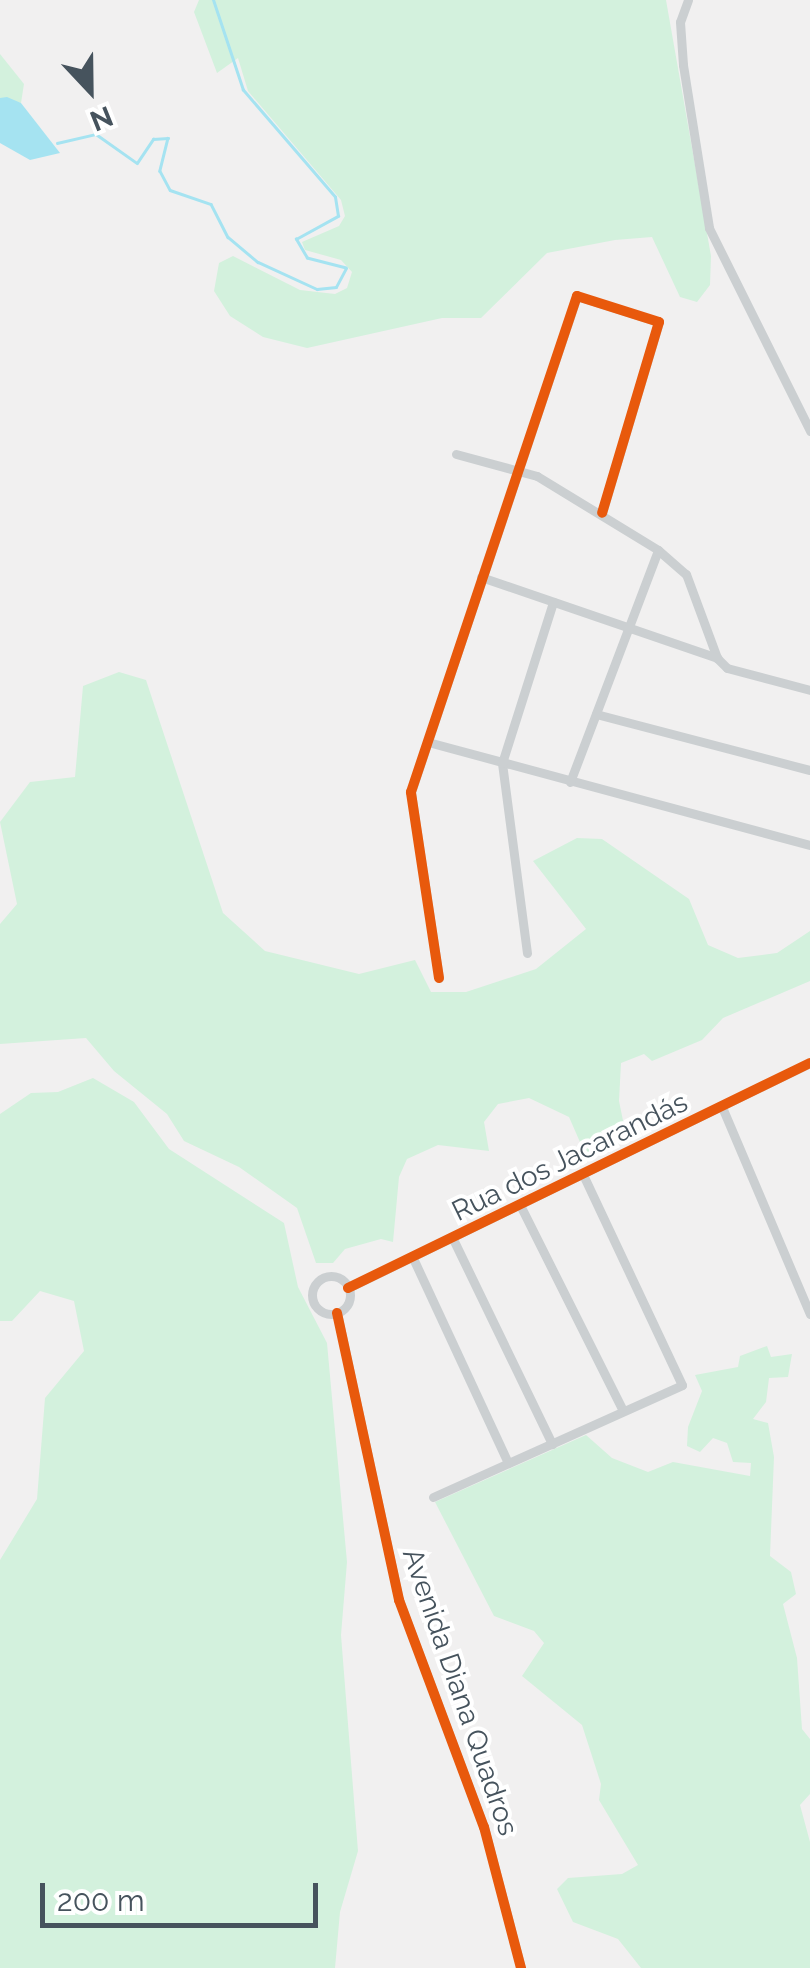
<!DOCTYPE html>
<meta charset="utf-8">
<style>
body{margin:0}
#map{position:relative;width:810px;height:1968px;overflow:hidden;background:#f1f0f0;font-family:Raleway,sans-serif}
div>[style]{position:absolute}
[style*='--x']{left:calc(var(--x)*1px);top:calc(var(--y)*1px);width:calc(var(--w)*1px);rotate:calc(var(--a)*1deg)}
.green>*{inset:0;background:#d3f1dd}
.water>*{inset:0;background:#a5e3f1}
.stream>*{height:2.5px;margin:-1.25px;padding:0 1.25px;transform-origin:1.25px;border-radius:1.25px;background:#a5e3f1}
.minor>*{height:9px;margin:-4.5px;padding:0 4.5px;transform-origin:4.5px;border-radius:4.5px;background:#cbcfd1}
.minor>.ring{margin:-4.5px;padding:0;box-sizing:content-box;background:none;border:9px solid #cbcfd1;border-radius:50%}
.cycleway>*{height:10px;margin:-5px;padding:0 5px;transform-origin:5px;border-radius:5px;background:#e8590c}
span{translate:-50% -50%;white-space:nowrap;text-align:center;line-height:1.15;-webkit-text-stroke:8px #fff;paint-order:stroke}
.street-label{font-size:28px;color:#46535d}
.north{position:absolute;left:40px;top:40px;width:100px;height:100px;-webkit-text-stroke:8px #fff;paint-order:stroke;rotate:158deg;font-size:28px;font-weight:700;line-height:40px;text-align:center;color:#46535d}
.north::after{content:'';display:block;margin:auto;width:35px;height:45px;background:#46535d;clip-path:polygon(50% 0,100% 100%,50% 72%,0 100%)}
.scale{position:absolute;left:40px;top:1883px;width:278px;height:45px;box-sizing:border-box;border:5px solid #46535d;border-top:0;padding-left:12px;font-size:30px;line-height:35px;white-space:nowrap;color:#46535d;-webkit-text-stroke:8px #fff;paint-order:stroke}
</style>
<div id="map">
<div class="green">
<div style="clip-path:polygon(199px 0,666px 0,711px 256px,710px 285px,697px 302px,680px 297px,652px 237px,615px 240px,547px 253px,481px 318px,442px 318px,307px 348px,263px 337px,230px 316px,214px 291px,219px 263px,233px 256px,300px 290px,335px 294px,347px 288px,352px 272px,341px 260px,305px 250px,302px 242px,339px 226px,345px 216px,341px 200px,248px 91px,238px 58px,217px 73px,194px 12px)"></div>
<div style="clip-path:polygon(0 54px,24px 84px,21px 103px,0 98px)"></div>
<div style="clip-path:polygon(119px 672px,146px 680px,223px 913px,265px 951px,359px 974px,415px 960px,431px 992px,466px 992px,536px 969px,586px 929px,533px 861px,577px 838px,602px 839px,689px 899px,708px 945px,738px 958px,777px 953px,810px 931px,810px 981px,723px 1018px,702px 1040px,652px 1061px,644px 1054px,621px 1063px,619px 1101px,627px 1140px,587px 1158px,569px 1117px,529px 1098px,498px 1104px,484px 1122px,489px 1151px,438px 1145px,407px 1159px,399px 1177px,393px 1242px,381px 1239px,345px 1249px,333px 1263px,316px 1263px,297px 1208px,239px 1167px,184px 1141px,167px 1114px,114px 1071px,86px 1038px,0 1044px,0 924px,17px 904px,0 822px,30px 782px,75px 777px,83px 686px)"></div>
<div style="clip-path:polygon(93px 1078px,134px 1102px,169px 1149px,284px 1223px,298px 1287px,327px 1343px,347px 1562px,341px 1635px,358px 1851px,340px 1912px,335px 1968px,0 1968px,0 1560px,37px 1499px,45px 1398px,84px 1351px,74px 1301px,40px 1291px,12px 1321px,0 1321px,0 1114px,31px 1093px,58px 1092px)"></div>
<div style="clip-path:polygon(767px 1346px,771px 1357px,792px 1354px,788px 1377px,769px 1378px,766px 1402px,753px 1419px,768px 1423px,774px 1457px,770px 1556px,791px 1572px,796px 1594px,783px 1604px,797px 1658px,802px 1729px,810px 1739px,810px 1794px,800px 1805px,810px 1842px,810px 1968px,641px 1968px,618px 1939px,573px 1922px,557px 1889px,568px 1878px,622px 1874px,638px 1865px,599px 1800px,601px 1784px,582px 1725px,522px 1676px,544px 1643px,534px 1631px,494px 1616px,435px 1502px,586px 1435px,612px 1458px,648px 1472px,673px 1462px,750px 1476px,751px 1463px,733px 1462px,727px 1443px,713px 1438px,700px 1452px,687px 1446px,688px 1427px,702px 1391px,695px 1375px,738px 1367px,740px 1356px)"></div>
</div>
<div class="water">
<div style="clip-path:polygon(7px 97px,21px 103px,60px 153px,30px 160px,0 143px,0 98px)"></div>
</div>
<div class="stream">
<div style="--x:57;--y:143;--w:40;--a:-13"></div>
<div style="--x:96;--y:134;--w:50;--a:35.3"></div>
<div style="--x:137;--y:163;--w:29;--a:-56"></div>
<div style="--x:153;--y:139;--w:15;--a:-4"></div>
<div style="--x:168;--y:138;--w:34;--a:104"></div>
<div style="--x:160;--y:171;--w:21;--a:62"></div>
<div style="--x:170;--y:190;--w:43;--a:18.9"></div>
<div style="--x:211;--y:204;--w:37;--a:63"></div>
<div style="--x:228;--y:237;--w:39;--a:40"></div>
<div style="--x:258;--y:262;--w:65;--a:24.6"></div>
<div style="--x:317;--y:289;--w:19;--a:-6"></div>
<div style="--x:336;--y:287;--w:21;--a:-62"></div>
<div style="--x:346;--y:268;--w:40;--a:-165.6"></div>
<div style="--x:307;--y:258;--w:22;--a:-120"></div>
<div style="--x:296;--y:239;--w:48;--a:-28.7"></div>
<div style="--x:338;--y:216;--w:19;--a:-99"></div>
<div style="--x:335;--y:197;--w:141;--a:-130.7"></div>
<div style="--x:243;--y:90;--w:95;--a:-108.4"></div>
</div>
<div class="minor">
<div style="--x:688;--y:0;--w:23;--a:110"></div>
<div style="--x:680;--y:22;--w:43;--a:86"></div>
<div style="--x:683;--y:65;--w:165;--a:80.9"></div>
<div style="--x:709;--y:228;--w:227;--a:63.5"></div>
<div style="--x:456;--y:454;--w:84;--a:15.2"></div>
<div style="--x:537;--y:476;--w:142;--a:31.4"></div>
<div style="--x:658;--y:550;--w:37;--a:41"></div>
<div style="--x:686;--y:574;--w:90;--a:69.7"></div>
<div style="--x:717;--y:658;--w:14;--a:45"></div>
<div style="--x:727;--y:668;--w:86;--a:14.8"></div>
<div style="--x:481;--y:577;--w:250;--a:18.9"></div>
<div style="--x:596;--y:714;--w:221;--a:14.7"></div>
<div style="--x:428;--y:742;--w:396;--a:15.1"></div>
<div style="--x:570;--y:782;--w:248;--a:-69.2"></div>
<div style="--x:527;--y:953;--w:192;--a:-97.5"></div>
<div style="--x:502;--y:763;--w:169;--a:-72.4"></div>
<div style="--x:439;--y:978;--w:188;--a:-98.6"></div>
<div style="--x:411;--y:792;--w:523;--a:-71.5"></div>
<div style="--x:577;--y:296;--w:86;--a:17.6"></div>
<div style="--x:659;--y:322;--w:199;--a:106.6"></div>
<div style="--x:722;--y:1107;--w:225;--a:67"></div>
<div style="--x:521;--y:1207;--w:228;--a:63.4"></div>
<div style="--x:453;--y:1239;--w:228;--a:64.2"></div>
<div style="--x:412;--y:1256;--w:228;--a:65.1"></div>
<div class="ring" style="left:312px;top:1276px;width:29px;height:29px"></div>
<div style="--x:348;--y:1288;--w:514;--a:-25.97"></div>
<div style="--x:337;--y:1313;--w:294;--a:77.8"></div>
<div style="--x:399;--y:1600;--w:242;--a:69.5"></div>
<div style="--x:484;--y:1827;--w:146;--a:75.3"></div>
<div style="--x:433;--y:1497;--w:273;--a:-24.2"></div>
<div style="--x:682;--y:1385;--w:230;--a:-115.2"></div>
</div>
<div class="cycleway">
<div style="--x:439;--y:978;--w:188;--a:-98.6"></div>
<div style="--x:411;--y:792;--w:523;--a:-71.5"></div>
<div style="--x:577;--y:296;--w:86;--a:17.6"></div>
<div style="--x:659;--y:322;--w:199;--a:106.6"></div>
<div style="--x:348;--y:1288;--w:514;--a:-25.97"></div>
<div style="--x:337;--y:1313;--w:294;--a:77.8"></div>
<div style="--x:399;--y:1600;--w:242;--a:69.5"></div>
<div style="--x:484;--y:1827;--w:146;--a:75.3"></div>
</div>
<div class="street-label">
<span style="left:570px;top:1157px;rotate:-26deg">Rua dos Jacarandás</span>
<span style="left:460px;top:1692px;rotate:71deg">Avenida Diana Quadros</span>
</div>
<div class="north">N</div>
<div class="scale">200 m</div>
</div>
